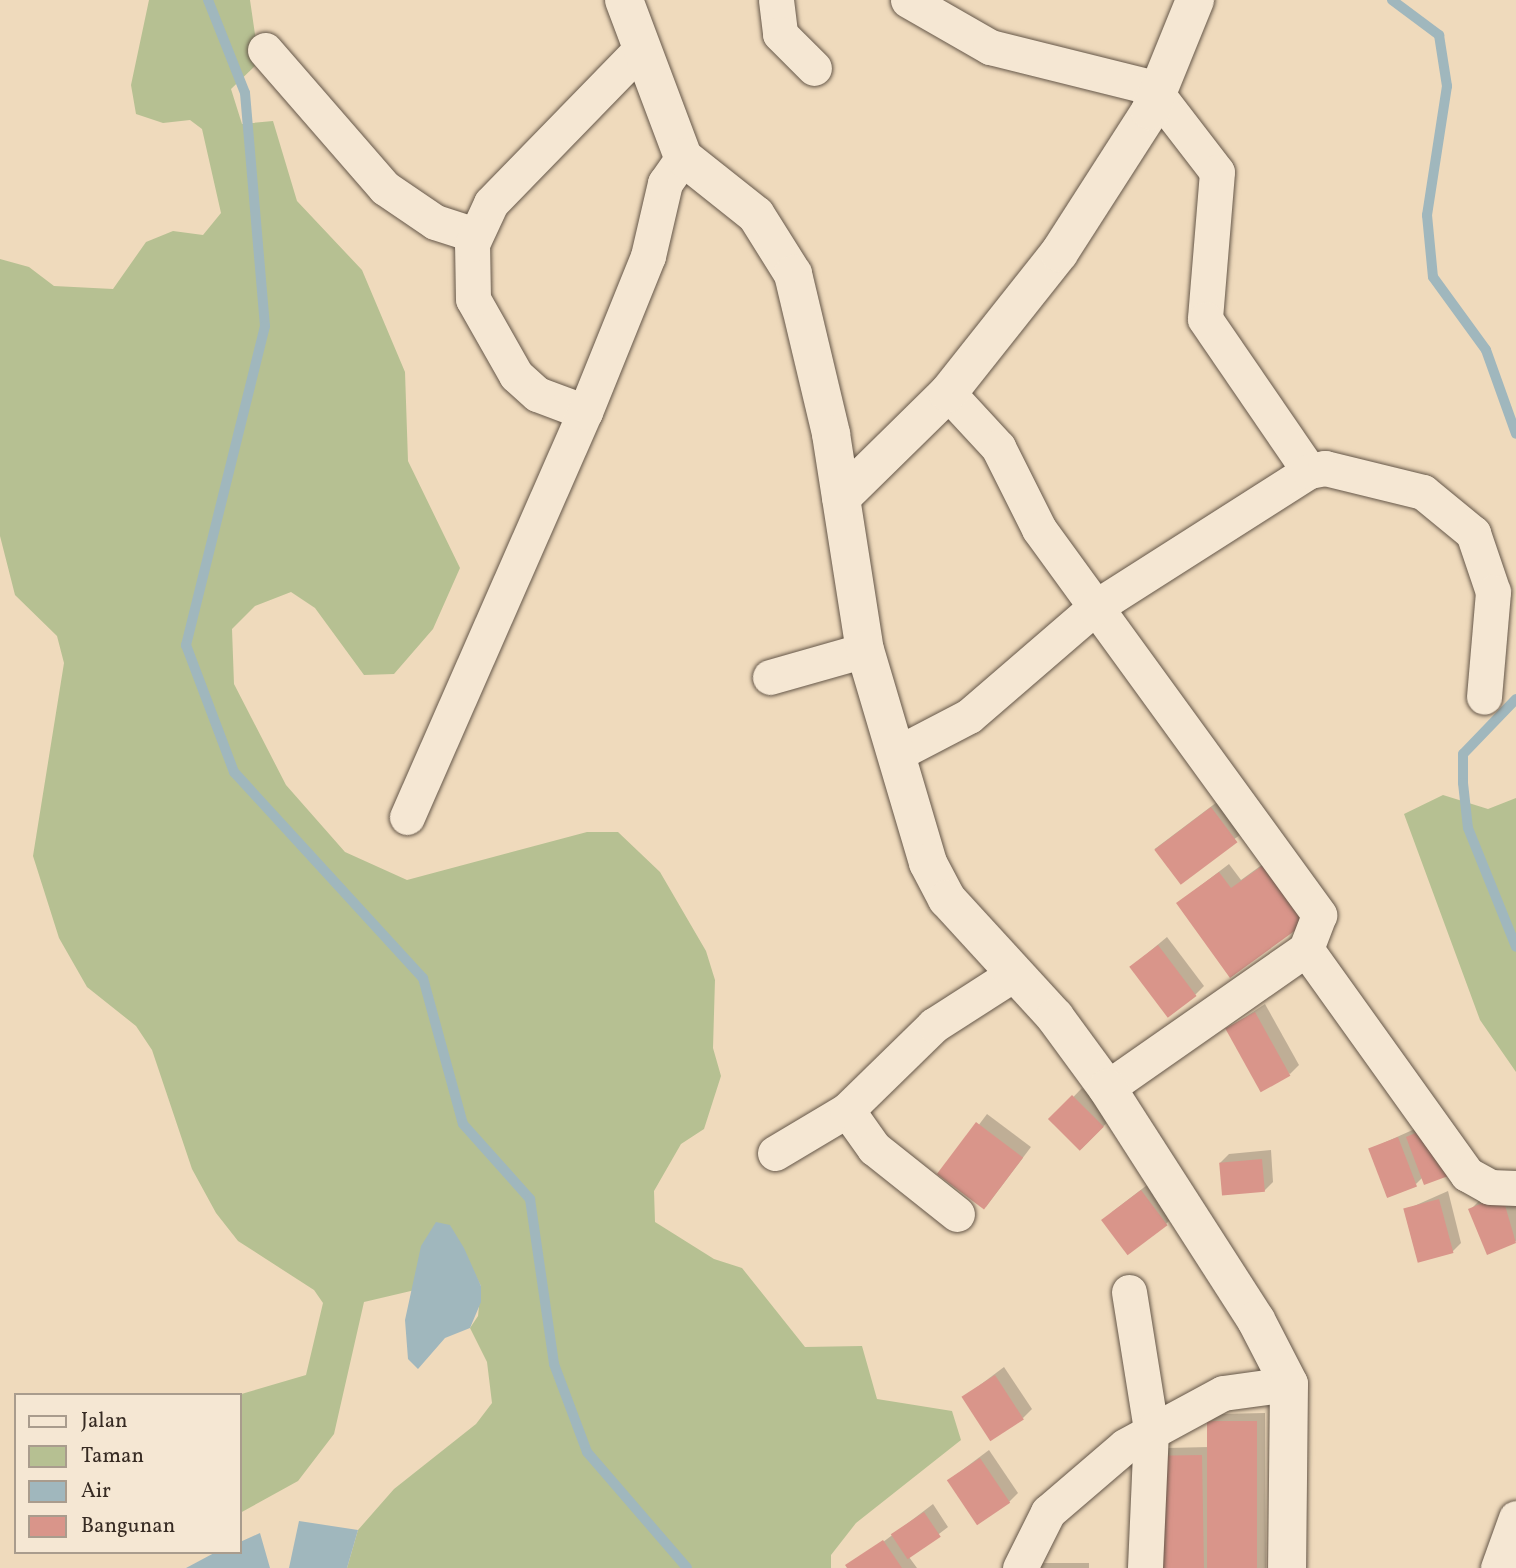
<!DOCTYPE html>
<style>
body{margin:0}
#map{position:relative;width:1516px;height:1568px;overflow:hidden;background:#efdabc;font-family:Vollkorn,serif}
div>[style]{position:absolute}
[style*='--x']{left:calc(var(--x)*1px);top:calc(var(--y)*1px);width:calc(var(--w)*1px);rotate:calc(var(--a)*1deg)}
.green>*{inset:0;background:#b6c092}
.water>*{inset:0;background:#a0b7bd}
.shadow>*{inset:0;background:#0003;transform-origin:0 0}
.stream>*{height:10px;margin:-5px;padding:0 5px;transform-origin:5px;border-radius:5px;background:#a0b7bd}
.building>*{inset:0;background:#d9958a;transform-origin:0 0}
.roads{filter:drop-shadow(0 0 2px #655749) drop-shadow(0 0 2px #655749)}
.minor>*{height:35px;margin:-17.5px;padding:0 17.5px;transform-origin:17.5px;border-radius:17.5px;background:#f5e7d3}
.tertiary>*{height:38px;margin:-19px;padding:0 19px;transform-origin:19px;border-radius:19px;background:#f5e7d3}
span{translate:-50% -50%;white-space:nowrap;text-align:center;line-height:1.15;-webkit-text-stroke:6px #f5e7d3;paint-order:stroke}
.legend{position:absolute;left:14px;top:1393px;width:228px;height:161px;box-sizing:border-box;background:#f5e7d3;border:2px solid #a99c8d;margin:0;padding:9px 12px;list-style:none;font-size:21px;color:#372b23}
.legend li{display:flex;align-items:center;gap:14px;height:35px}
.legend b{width:35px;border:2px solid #a99c8d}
</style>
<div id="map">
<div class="green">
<div style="clip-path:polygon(149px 0,250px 0,259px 62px,231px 89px,242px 124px,273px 121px,297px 201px,362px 270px,405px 372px,408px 461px,460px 568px,433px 629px,394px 674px,364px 675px,315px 608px,291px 592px,255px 606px,232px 629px,234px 684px,286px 785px,345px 852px,407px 880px,587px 832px,618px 832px,660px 872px,706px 951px,715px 980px,713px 1048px,721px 1076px,704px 1129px,681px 1144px,654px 1191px,655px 1222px,714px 1259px,742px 1268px,805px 1347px,862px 1346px,877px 1399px,952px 1411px,961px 1440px,856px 1523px,831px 1555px,831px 1568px,347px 1568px,358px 1530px,394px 1489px,476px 1424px,492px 1403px,487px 1362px,470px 1328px,478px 1316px,481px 1286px,450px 1226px,415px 1290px,364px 1302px,334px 1434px,298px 1481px,240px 1513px,238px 1395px,306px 1375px,323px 1303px,314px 1290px,238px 1241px,216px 1213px,192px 1169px,152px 1050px,136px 1026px,87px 987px,59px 938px,33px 856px,64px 663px,57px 636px,15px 595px,0 536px,0 259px,29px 267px,54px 286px,113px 289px,146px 242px,173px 231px,203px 235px,221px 213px,202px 129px,190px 120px,163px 123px,136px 114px,131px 85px)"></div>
<div style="clip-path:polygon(1443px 795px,1488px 809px,1516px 798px,1516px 1072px,1480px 1020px,1404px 814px)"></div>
</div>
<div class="water">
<div style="clip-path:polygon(436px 1222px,450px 1225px,464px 1248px,481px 1286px,481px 1302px,470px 1328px,445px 1338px,418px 1369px,408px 1359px,405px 1320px,421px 1246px)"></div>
<div style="clip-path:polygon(299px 1521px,358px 1530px,347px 1568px,289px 1568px)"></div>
<div style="clip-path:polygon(260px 1533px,270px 1568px,186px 1568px,216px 1552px,240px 1552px,240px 1542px)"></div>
</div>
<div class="shadow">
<div style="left:1221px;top:799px;width:40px;height:83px;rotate:53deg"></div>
<div style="clip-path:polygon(1278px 853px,1230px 975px,1178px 903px,1229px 864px,1241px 880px)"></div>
<div style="clip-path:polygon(1167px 937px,1204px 986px,1195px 995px,1131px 967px)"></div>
<div style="clip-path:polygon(1265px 1004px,1299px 1065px,1290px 1074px,1227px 1029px)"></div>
<div style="left:1082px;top:1088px;width:42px;height:44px;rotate:44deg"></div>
<div style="left:987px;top:1114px;width:55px;height:75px;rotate:37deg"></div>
<div style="clip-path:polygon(1417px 1128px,1423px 1177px,1416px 1184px,1370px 1149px)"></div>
<div style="clip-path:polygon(1271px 1150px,1273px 1182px,1264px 1191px,1220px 1163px,1229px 1154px)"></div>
<div style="clip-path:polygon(1151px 1182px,1175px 1215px,1166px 1224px,1112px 1212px)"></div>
<div style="clip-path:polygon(1448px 1191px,1461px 1243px,1452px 1252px,1405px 1210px)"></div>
<div style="clip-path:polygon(1516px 1198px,1516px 1241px,1488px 1253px,1470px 1210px,1479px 1201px)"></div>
<div style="clip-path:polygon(1004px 1367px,1032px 1409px,1023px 1418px,964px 1397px)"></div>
<div style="clip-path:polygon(1265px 1413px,1266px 1568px,1160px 1568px,1167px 1448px,1209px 1447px,1209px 1423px,1218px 1414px)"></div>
<div style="clip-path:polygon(989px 1450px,1018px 1493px,1009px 1502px,949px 1480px)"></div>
<div style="clip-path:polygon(933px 1504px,948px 1527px,909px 1557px,917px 1568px,849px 1568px)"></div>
<div style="left:1041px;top:1563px;width:48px;height:7px"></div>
</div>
<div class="stream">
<div style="--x:208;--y:0;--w:100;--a:68.3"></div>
<div style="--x:245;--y:93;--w:234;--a:85.1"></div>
<div style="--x:265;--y:326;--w:329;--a:103.9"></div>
<div style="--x:186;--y:645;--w:136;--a:69.3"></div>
<div style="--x:234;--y:772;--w:280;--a:47.5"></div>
<div style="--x:423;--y:978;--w:151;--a:74.7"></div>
<div style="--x:463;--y:1124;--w:101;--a:48.2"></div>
<div style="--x:530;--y:1199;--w:167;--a:81.7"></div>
<div style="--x:554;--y:1364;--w:94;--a:69.4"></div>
<div style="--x:587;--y:1452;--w:153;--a:49.2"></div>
<div style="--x:1392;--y:0;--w:59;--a:36.7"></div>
<div style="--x:1439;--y:35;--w:52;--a:81.1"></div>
<div style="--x:1447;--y:86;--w:131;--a:98.8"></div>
<div style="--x:1427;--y:215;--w:62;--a:84.5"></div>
<div style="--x:1433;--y:277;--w:90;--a:54"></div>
<div style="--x:1486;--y:350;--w:89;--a:70.3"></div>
<div style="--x:1516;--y:699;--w:76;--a:133.9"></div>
<div style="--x:1463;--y:754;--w:29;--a:90"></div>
<div style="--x:1463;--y:783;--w:45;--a:83.7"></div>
<div style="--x:1468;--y:828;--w:128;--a:68"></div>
</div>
<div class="building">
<div style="left:1211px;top:807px;width:44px;height:71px;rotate:53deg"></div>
<div style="clip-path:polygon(1269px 861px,1311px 919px,1230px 978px,1176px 903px,1219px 872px,1231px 888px)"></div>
<div style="left:1158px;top:945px;width:64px;height:36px;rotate:53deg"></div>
<div style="left:1255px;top:1012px;width:73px;height:34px;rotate:61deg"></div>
<div style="left:1072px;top:1095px;width:45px;height:34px;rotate:45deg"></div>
<div style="left:976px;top:1122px;width:59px;height:65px;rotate:37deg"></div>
<div style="clip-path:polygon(1425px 1129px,1451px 1175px,1424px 1185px,1406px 1137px)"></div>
<div style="left:1398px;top:1137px;width:53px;height:32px;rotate:69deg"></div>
<div style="left:1262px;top:1159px;width:33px;height:43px;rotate:85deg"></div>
<div style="left:1141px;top:1190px;width:44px;height:50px;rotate:53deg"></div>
<div style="clip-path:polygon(1502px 1195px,1516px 1243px,1487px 1255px,1468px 1209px)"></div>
<div style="left:1439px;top:1199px;width:56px;height:37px;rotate:75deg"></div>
<div style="left:995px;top:1375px;width:53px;height:40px;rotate:57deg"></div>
<div style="left:1257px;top:1421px;width:147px;height:50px;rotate:90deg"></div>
<div style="left:1202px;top:1455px;width:113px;height:46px;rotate:89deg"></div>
<div style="left:980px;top:1458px;width:54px;height:40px;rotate:56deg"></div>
<div style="left:924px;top:1512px;width:30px;height:40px;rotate:56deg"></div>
<div style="clip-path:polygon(883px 1540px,902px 1568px,847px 1568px,845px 1565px)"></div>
</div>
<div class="roads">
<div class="minor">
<div style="--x:776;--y:0;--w:34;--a:83"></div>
<div style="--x:780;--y:34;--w:48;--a:45"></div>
<div style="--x:908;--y:0;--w:95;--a:29.8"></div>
<div style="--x:990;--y:47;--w:174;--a:14"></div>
<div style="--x:265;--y:50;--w:183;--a:49"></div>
<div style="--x:385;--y:188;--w:60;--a:34.2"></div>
<div style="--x:435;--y:222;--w:42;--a:18"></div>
<div style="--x:1157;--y:94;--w:98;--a:52.4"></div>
<div style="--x:1217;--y:172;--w:147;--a:94.7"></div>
<div style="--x:1205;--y:319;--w:184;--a:55.6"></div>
<div style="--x:948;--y:393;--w:74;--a:47.2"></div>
<div style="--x:998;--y:447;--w:92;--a:63.4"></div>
<div style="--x:1039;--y:529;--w:477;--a:54"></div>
<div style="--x:1319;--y:915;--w:36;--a:111"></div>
<div style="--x:1306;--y:949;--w:243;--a:145.1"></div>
<div style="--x:585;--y:412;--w:51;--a:-159.4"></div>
<div style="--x:537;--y:394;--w:28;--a:-138"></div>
<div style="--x:516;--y:375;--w:87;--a:-119.5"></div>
<div style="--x:473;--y:299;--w:55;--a:-91"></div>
<div style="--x:472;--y:244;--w:45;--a:-65.1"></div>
<div style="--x:491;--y:203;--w:214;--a:-45.8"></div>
<div style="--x:770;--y:677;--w:99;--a:-15.9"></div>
<div style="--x:898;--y:753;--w:80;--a:-27.5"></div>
<div style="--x:969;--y:716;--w:165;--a:-40.8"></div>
<div style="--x:1094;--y:608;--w:255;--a:-32.5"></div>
<div style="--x:1309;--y:471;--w:16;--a:-11"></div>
<div style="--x:1325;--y:468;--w:101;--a:13.8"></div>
<div style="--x:1423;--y:492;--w:65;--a:39.4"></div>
<div style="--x:1473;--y:533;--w:62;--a:71.3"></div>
<div style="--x:1493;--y:592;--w:105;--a:94.9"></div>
<div style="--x:407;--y:817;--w:442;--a:-66.3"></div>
<div style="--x:585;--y:412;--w:168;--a:-68"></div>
<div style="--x:648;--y:256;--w:75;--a:-76.9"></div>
<div style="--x:665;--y:183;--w:32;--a:-55"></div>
<div style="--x:1306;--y:949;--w:277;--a:54.4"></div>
<div style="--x:1467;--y:1174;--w:26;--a:29"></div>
<div style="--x:1490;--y:1187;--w:26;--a:2"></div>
<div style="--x:847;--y:1110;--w:47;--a:54.6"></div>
<div style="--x:874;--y:1148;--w:106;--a:38.5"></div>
<div style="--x:775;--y:1153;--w:84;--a:-30.8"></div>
<div style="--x:847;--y:1110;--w:122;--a:-44.3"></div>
<div style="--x:934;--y:1025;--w:96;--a:-32.7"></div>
<div style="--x:1129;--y:1292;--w:140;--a:80.9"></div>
<div style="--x:1151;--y:1430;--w:138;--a:92.5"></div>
<div style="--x:1020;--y:1568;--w:63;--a:-63.4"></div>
<div style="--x:1048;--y:1512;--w:101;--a:-40.6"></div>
<div style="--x:1125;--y:1446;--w:111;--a:-28.4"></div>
<div style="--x:1223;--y:1393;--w:67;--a:-7.8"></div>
<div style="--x:1498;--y:1568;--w:53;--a:-70.2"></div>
</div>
<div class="tertiary">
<div style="--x:624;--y:0;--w:168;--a:69.4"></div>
<div style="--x:683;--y:157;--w:93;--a:38.5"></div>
<div style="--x:756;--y:215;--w:70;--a:57.9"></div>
<div style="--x:793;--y:274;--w:164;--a:76.6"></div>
<div style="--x:831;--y:434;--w:219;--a:81.1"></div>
<div style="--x:865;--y:650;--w:222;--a:73.5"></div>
<div style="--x:928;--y:863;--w:41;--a:62.2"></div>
<div style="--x:947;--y:899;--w:160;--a:47.5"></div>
<div style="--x:1055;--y:1017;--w:88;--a:53.8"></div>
<div style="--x:1107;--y:1088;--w:276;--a:57.3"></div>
<div style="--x:1256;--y:1320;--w:72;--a:62.7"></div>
<div style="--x:1289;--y:1384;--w:184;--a:90.6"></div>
<div style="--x:841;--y:498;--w:150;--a:-44.5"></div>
<div style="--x:948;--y:393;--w:179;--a:-51.6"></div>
<div style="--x:1059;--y:253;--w:169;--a:-57.3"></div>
<div style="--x:1150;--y:111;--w:120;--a:-67.9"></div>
</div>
</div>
<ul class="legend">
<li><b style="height:9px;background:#f5e7d3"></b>Jalan</li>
<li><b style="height:19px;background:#b6c092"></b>Taman</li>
<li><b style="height:19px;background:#a0b7bd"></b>Air</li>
<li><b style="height:19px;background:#d9958a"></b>Bangunan</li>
</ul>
</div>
